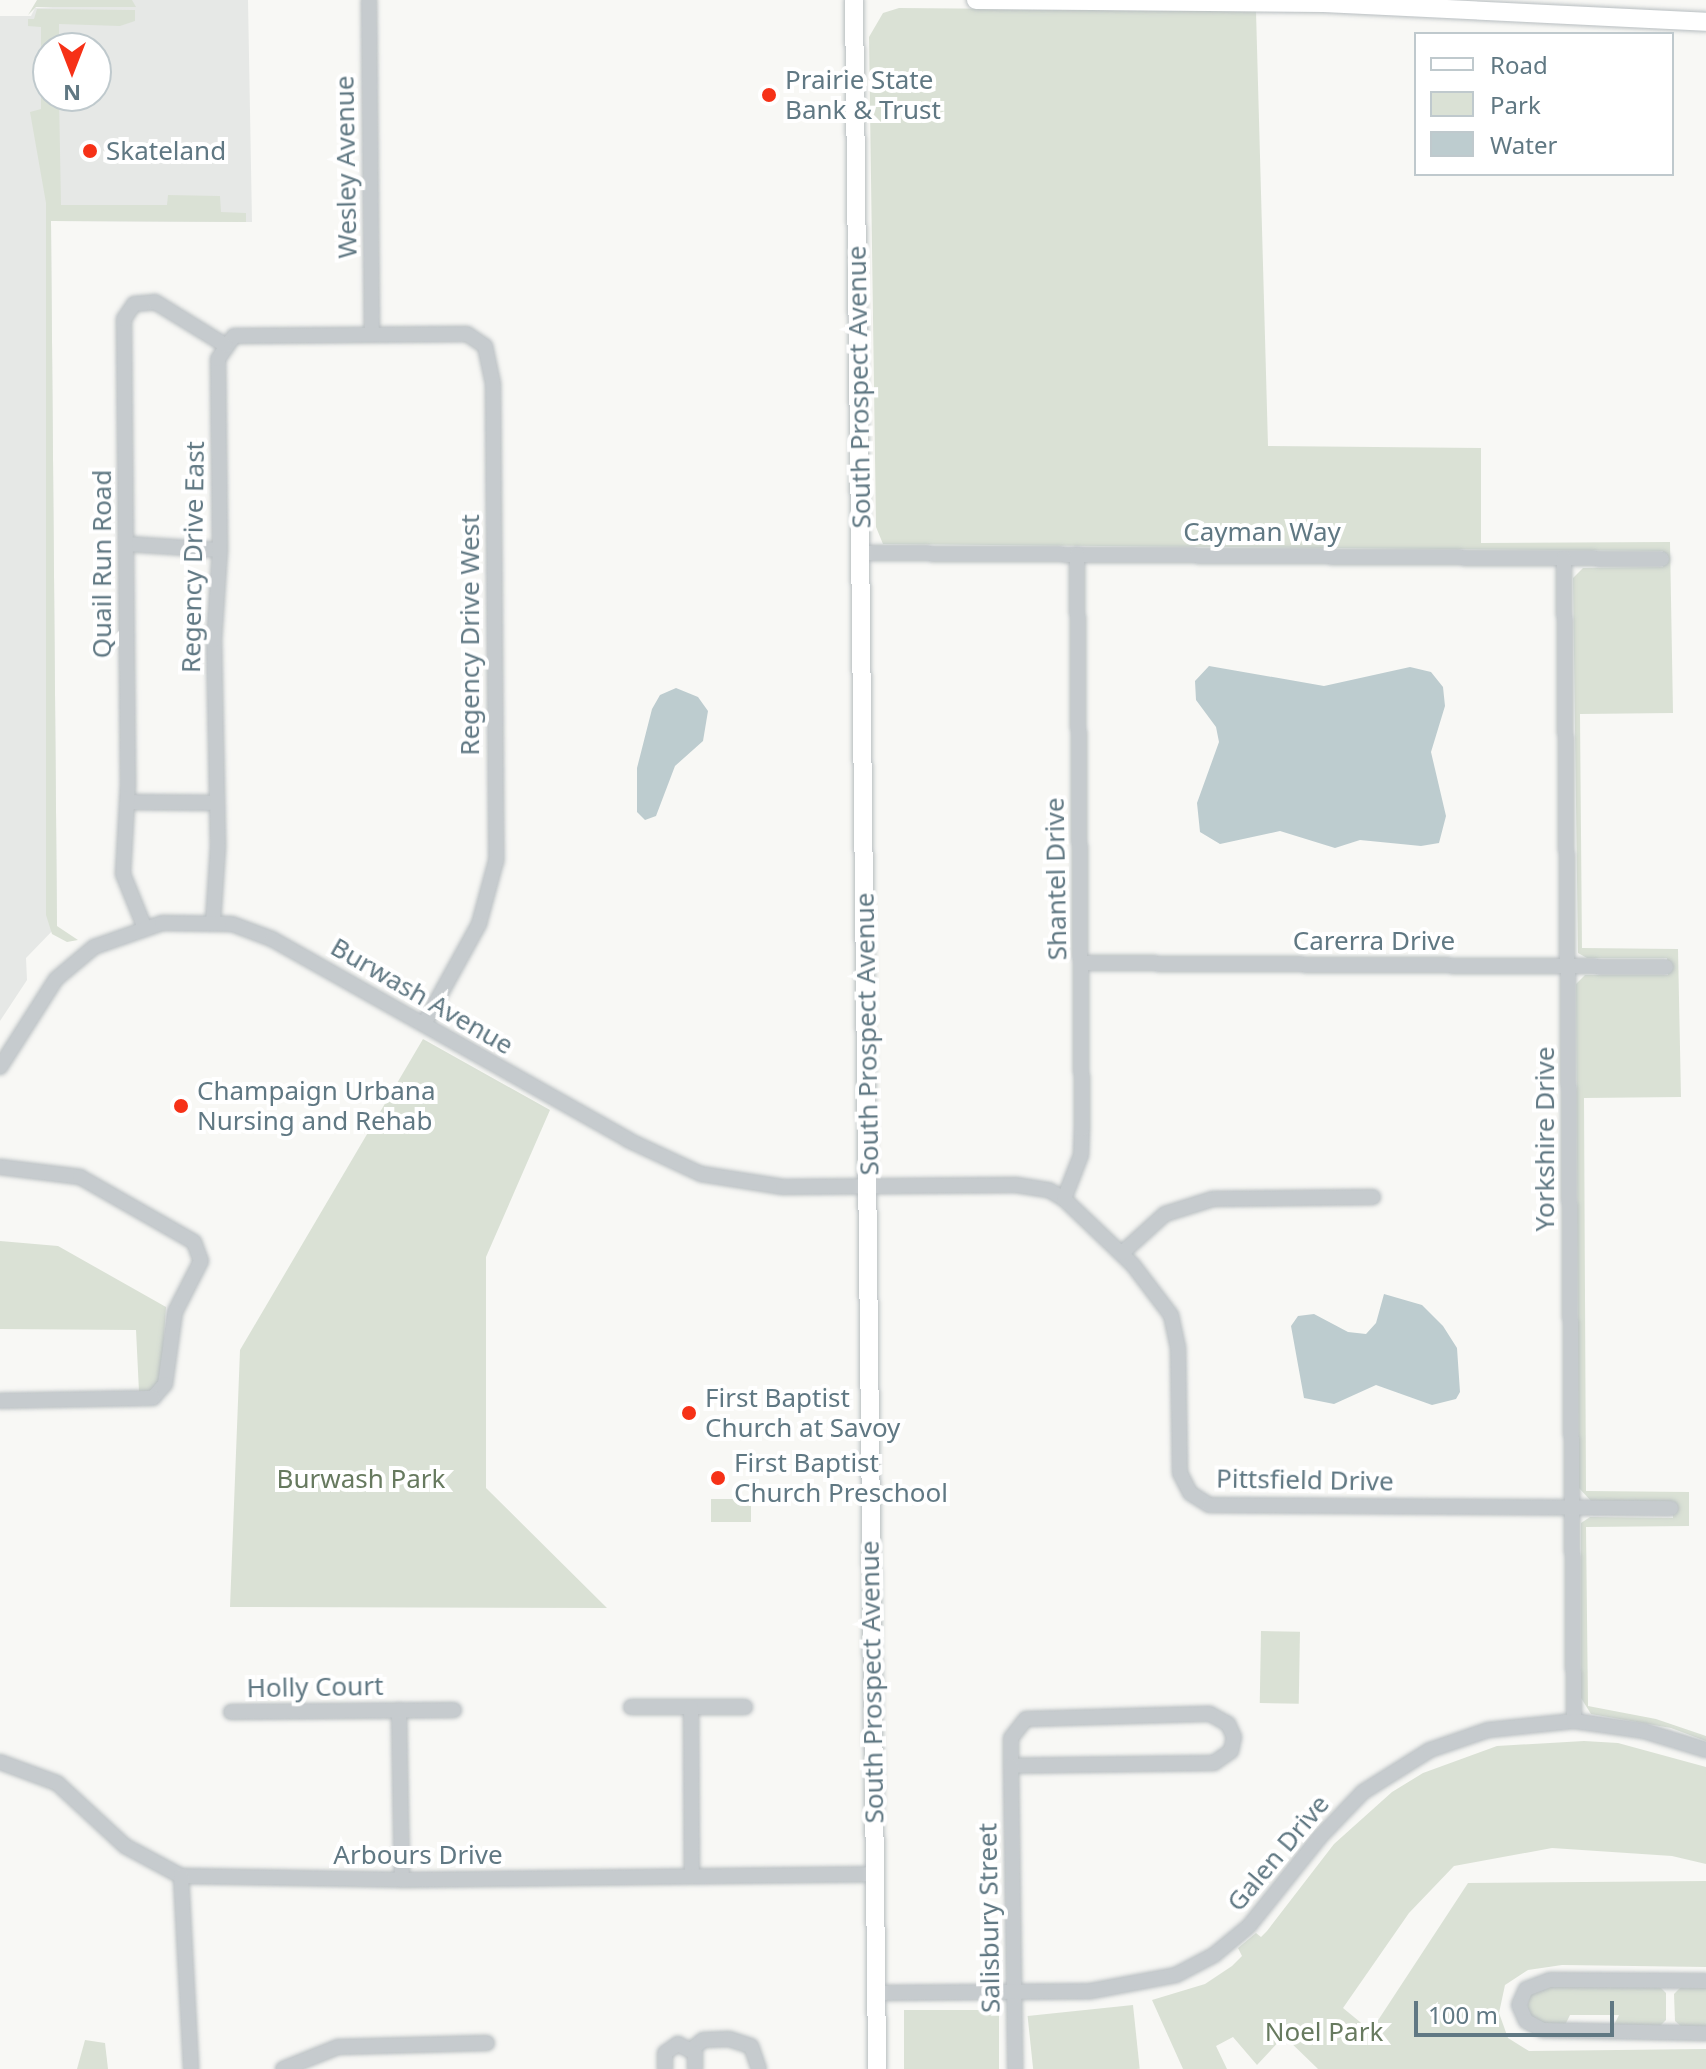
<!DOCTYPE html>
<style>
body{margin:0}
#map{position:relative;width:1706px;height:2069px;overflow:hidden;background:#f8f8f5;font-family:"Noto Sans",sans-serif}
div>[style]{position:absolute}
[style*='--x']{left:calc(var(--x)*1px);top:calc(var(--y)*1px);width:calc(var(--w)*1px);rotate:calc(var(--a)*1deg)}
.built>*{inset:0;background:#e6e8e6}
.green>*{inset:0;background:#dae1d5;transform-origin:0 0}
.water>*{inset:0;background:#bdcccf}
.roads{filter:drop-shadow(0 0 2px #b8bec1) drop-shadow(0 0 2px #b8bec1)}
.minor>*{height:14px;margin:-7px;padding:0 7px;transform-origin:7px;border-radius:7px;background:#c6cbce}
.major>*{height:18px;margin:-9px;padding:0 9px;transform-origin:9px;border-radius:9px;background:#fff}
.dots>*{width:22px;height:22px;translate:-50% -50%;box-sizing:border-box;border:4px solid #fff;border-radius:50%}
span{translate:-50% -50%;white-space:nowrap;text-align:center;line-height:1.15;-webkit-text-stroke:8px #fff;paint-order:stroke}
.poi-label{font-size:26px;color:#607883}
.left{translate:0 -50%;text-align:left}
.street-label{font-size:26px;color:#607883}
.park-label{font-size:26px;color:#677a5f}
.legend{position:absolute;left:1414px;top:32px;width:260px;height:144px;box-sizing:border-box;background:#fff;border:2px solid #bfc9cd;margin:0;padding:10px 14px;list-style:none;font-size:24px;color:#607883}
.legend li{display:flex;align-items:center;gap:16px;height:40px}
.legend b{width:40px;border:2px solid #bfc9cd}
.north{position:absolute;left:32px;top:32px;width:80px;height:80px;box-sizing:border-box;background:#fff;border:2px solid #bfc9cd;border-radius:50%;rotate:180deg;font-size:22px;font-weight:700;line-height:32px;text-align:center;color:#607883}
.north::after{content:'';display:block;margin:auto;width:28px;height:36px;background:#f63117;clip-path:polygon(50% 0,100% 100%,50% 72%,0 100%)}
.scale{position:absolute;left:1414px;top:2001px;width:200px;height:36px;box-sizing:border-box;border:4px solid #607883;border-top:0;padding-left:10px;font-size:24px;line-height:28px;white-space:nowrap;color:#607883;-webkit-text-stroke:6px #fff;paint-order:stroke}
</style>
<div id="map">
<div class="built">
<div style="clip-path:polygon(evenodd,53px 0,248px 0,252px 222px,51px 221px,57px 926px,26px 958px,27px 980px,0 1021px,0 16px,31px 16px,35px 8px,53px 7px,53px 0,48px 48px,96px 48px,96px 96px,48px 96px,48px 48px)"></div>
</div>
<div class="green">
<div style="clip-path:polygon(37px 0,132px 0,136px 7px,36px 7px,28px 15px)"></div>
<div style="clip-path:polygon(899px 8px,1256px 11px,1268px 446px,1481px 448px,1481px 543px,1670px 542px,1673px 713px,1580px 714px,1582px 948px,1678px 949px,1681px 1097px,1584px 1098px,1586px 1491px,1689px 1492px,1689px 1526px,1586px 1527px,1588px 1706px,1656px 1719px,1706px 1736px,1706px 1741px,1671px 1728px,1591px 1714px,1581px 1698px,1581px 1523px,1590px 1517px,1673px 1518px,1672px 1502px,1591px 1501px,1579px 1488px,1576px 984px,1585px 975px,1668px 975px,1667px 958px,1587px 958px,1578px 953px,1573px 578px,1583px 568px,1663px 567px,1663px 551px,883px 544px,876px 527px,869px 37px,883px 13px)"></div>
<div style="clip-path:polygon(37px 9px,135px 10px,135px 21px,120px 26px,59px 24px,59px 48px,48px 48px,48px 96px,59px 96px,61px 205px,167px 205px,168px 195px,220px 196px,221px 212px,246px 213px,246px 222px,51px 221px,57px 926px,78px 940px,67px 942px,52px 934px,46px 915px,46px 203px,30px 112px,41px 109px,41px 27px,28px 26px,28px 19px,34px 19px)"></div>
<div style="clip-path:polygon(423px 1039px,550px 1110px,486px 1257px,486px 1488px,607px 1608px,230px 1607px,240px 1350px)"></div>
<div style="clip-path:polygon(0 1241px,58px 1246px,166px 1307px,161px 1382px,153px 1392px,139px 1392px,136px 1330px,0 1329px)"></div>
<div style="left:751px;top:1499px;width:23px;height:40px;rotate:90deg"></div>
<div style="left:1261px;top:1631px;width:39px;height:72px;rotate:1deg"></div>
<div style="clip-path:polygon(1584px 1741px,1618px 1743px,1706px 1767px,1706px 1864px,1672px 1856px,1552px 1848px,1454px 1866px,1409px 1913px,1343px 2008px,1371px 2031px,1468px 1883px,1706px 1881px,1706px 1967px,1562px 1965px,1528px 1970px,1505px 1985px,1499px 2013px,1508px 2038px,1529px 2051px,1706px 2049px,1706px 2069px,1318px 2069px,1284px 2036px,1257px 2065px,1233px 2037px,1216px 2046px,1227px 2069px,1183px 2069px,1152px 2000px,1205px 1984px,1232px 1966px,1242px 1956px,1238px 1948px,1256px 1933px,1261px 1937px,1267px 1931px,1334px 1844px,1392px 1792px,1423px 1773px,1497px 1746px)"></div>
<div style="clip-path:polygon(1658px 1985px,1666px 1993px,1666px 2020px,1657px 2029px,1612px 2029px,1619px 2015px,1570px 2015px,1563px 2029px,1533px 2020px,1527px 2011px,1529px 1996px,1542px 1987px)"></div>
<div style="clip-path:polygon(1682px 1986px,1706px 1986px,1706px 2029px,1684px 2029px,1675px 2021px,1674px 1994px)"></div>
<div style="left:1133px;top:2005px;width:64px;height:106px;rotate:84deg"></div>
<div style="left:999px;top:2010px;width:59px;height:95px;rotate:90deg"></div>
<div style="clip-path:polygon(85px 2040px,105px 2043px,108px 2069px,77px 2069px)"></div>
</div>
<div class="water">
<div style="clip-path:polygon(1209px 666px,1324px 686px,1410px 667px,1431px 672px,1443px 687px,1445px 706px,1431px 752px,1446px 816px,1439px 843px,1421px 846px,1360px 840px,1335px 848px,1280px 831px,1220px 844px,1200px 832px,1197px 803px,1219px 742px,1216px 727px,1196px 700px,1195px 681px)"></div>
<div style="clip-path:polygon(676px 688px,698px 697px,708px 711px,703px 741px,675px 766px,656px 816px,645px 820px,637px 812px,637px 768px,652px 709px,660px 695px)"></div>
<div style="clip-path:polygon(1384px 1294px,1422px 1305px,1443px 1326px,1457px 1348px,1460px 1392px,1456px 1399px,1432px 1405px,1376px 1385px,1334px 1404px,1304px 1398px,1291px 1326px,1298px 1316px,1314px 1314px,1348px 1332px,1366px 1334px,1376px 1323px)"></div>
</div>
<div class="roads">
<div class="minor">
<div style="--x:369;--y:0;--w:334;--a:89.5"></div>
<div style="--x:126;--y:544;--w:94;--a:3.7"></div>
<div style="--x:862;--y:553;--w:800;--a:0.43"></div>
<div style="--x:1564;--y:558;--w:1163;--a:89.51"></div>
<div style="--x:127;--y:802;--w:90;--a:0.6"></div>
<div style="--x:213;--y:922;--w:76;--a:-86.2"></div>
<div style="--x:218;--y:846;--w:206;--a:-91.1"></div>
<div style="--x:214;--y:640;--w:90;--a:-86.2"></div>
<div style="--x:220;--y:550;--w:191;--a:-90.6"></div>
<div style="--x:218;--y:359;--w:28;--a:-55"></div>
<div style="--x:234;--y:336;--w:233;--a:-0.5"></div>
<div style="--x:467;--y:334;--w:22;--a:34"></div>
<div style="--x:485;--y:346;--w:39;--a:78"></div>
<div style="--x:493;--y:384;--w:477;--a:89.6"></div>
<div style="--x:496;--y:861;--w:65;--a:105.1"></div>
<div style="--x:479;--y:924;--w:114;--a:118.8"></div>
<div style="--x:144;--y:926;--w:56;--a:-112"></div>
<div style="--x:123;--y:874;--w:89;--a:-86.8"></div>
<div style="--x:128;--y:785;--w:466;--a:-90.5"></div>
<div style="--x:124;--y:319;--w:18;--a:-56"></div>
<div style="--x:134;--y:304;--w:21;--a:-5"></div>
<div style="--x:155;--y:302;--w:82;--a:31.6"></div>
<div style="--x:1081;--y:963;--w:585;--a:0.39"></div>
<div style="--x:0;--y:1067;--w:104;--a:-57.5"></div>
<div style="--x:56;--y:979;--w:50;--a:-40.1"></div>
<div style="--x:94;--y:947;--w:72;--a:-19.4"></div>
<div style="--x:162;--y:923;--w:70;--a:0.8"></div>
<div style="--x:232;--y:924;--w:43;--a:20.6"></div>
<div style="--x:272;--y:939;--w:409;--a:29.4"></div>
<div style="--x:628;--y:1140;--w:81;--a:25"></div>
<div style="--x:701;--y:1174;--w:83;--a:9"></div>
<div style="--x:783;--y:1187;--w:233;--a:-0.5"></div>
<div style="--x:1016;--y:1185;--w:33;--a:9"></div>
<div style="--x:1049;--y:1190;--w:17;--a:31"></div>
<div style="--x:1064;--y:1199;--w:95;--a:43.7"></div>
<div style="--x:1133;--y:1265;--w:63;--a:52.8"></div>
<div style="--x:1171;--y:1315;--w:33;--a:78"></div>
<div style="--x:1178;--y:1347;--w:126;--a:89.1"></div>
<div style="--x:1180;--y:1473;--w:22;--a:63"></div>
<div style="--x:1190;--y:1493;--w:22;--a:32"></div>
<div style="--x:1209;--y:1505;--w:462;--a:0.4"></div>
<div style="--x:0;--y:1167;--w:81;--a:7.1"></div>
<div style="--x:80;--y:1177;--w:131;--a:29.7"></div>
<div style="--x:194;--y:1242;--w:20;--a:70"></div>
<div style="--x:201;--y:1261;--w:57;--a:117"></div>
<div style="--x:175;--y:1312;--w:73;--a:97.9"></div>
<div style="--x:165;--y:1384;--w:18;--a:131"></div>
<div style="--x:153;--y:1398;--w:153;--a:178.9"></div>
<div style="--x:1064;--y:1199;--w:47;--a:-68.9"></div>
<div style="--x:1081;--y:1155;--w:26;--a:-88"></div>
<div style="--x:1082;--y:1129;--w:575;--a:-90.5"></div>
<div style="--x:1122;--y:1253;--w:58;--a:-42.2"></div>
<div style="--x:1165;--y:1214;--w:50;--a:-17.4"></div>
<div style="--x:1213;--y:1199;--w:160;--a:-0.7"></div>
<div style="--x:631;--y:1707;--w:114;--a:0"></div>
<div style="--x:691;--y:1707;--w:169;--a:89.7"></div>
<div style="--x:399;--y:1710;--w:170;--a:89"></div>
<div style="--x:231;--y:1712;--w:223;--a:-0.5"></div>
<div style="--x:1210;--y:1714;--w:21;--a:29"></div>
<div style="--x:1228;--y:1724;--w:14;--a:65"></div>
<div style="--x:1234;--y:1737;--w:14;--a:102"></div>
<div style="--x:1231;--y:1751;--w:21;--a:145"></div>
<div style="--x:1214;--y:1763;--w:203;--a:179.2"></div>
<div style="--x:1011;--y:1766;--w:28;--a:-90"></div>
<div style="--x:1011;--y:1738;--w:24;--a:-52"></div>
<div style="--x:1026;--y:1719;--w:184;--a:-1.6"></div>
<div style="--x:0;--y:1762;--w:61;--a:20.2"></div>
<div style="--x:57;--y:1783;--w:93;--a:42.8"></div>
<div style="--x:125;--y:1846;--w:64;--a:28.2"></div>
<div style="--x:181;--y:1876;--w:221;--a:1"></div>
<div style="--x:402;--y:1880;--w:471;--a:-0.7"></div>
<div style="--x:1011;--y:1766;--w:303;--a:89.2"></div>
<div style="--x:181;--y:1876;--w:193;--a:87"></div>
<div style="--x:1706;--y:1981;--w:156;--a:-179.6"></div>
<div style="--x:1550;--y:1980;--w:26;--a:159"></div>
<div style="--x:1526;--y:1989;--w:17;--a:114"></div>
<div style="--x:1519;--y:2005;--w:17;--a:66"></div>
<div style="--x:1526;--y:2021;--w:19;--a:28"></div>
<div style="--x:1543;--y:2030;--w:163;--a:1.1"></div>
<div style="--x:877;--y:1993;--w:214;--a:-0.5"></div>
<div style="--x:1091;--y:1991;--w:86;--a:-10.7"></div>
<div style="--x:1176;--y:1975;--w:43;--a:-27.8"></div>
<div style="--x:1214;--y:1955;--w:45;--a:-39.6"></div>
<div style="--x:1249;--y:1926;--w:114;--a:-51.4"></div>
<div style="--x:1320;--y:1837;--w:62;--a:-46.3"></div>
<div style="--x:1363;--y:1792;--w:79;--a:-32.1"></div>
<div style="--x:1430;--y:1750;--w:61;--a:-19"></div>
<div style="--x:1488;--y:1730;--w:86;--a:-6"></div>
<div style="--x:1574;--y:1721;--w:71;--a:8.1"></div>
<div style="--x:1644;--y:1731;--w:65;--a:17"></div>
<div style="--x:692;--y:2049;--w:14;--a:-39"></div>
<div style="--x:703;--y:2040;--w:26;--a:-2"></div>
<div style="--x:729;--y:2039;--w:23;--a:18"></div>
<div style="--x:751;--y:2046;--w:24;--a:71"></div>
<div style="--x:283;--y:2069;--w:59;--a:-21.8"></div>
<div style="--x:338;--y:2047;--w:149;--a:-1.5"></div>
<div style="--x:665;--y:2069;--w:16;--a:-90"></div>
<div style="--x:665;--y:2053;--w:16;--a:-35"></div>
<div style="--x:678;--y:2044;--w:19;--a:28"></div>
<div style="--x:695;--y:2053;--w:16;--a:90"></div>
</div>
<div class="major">
<div style="--x:854;--y:0;--w:2069;--a:89.36"></div>
<div style="--x:976;--y:0;--w:348;--a:0.5"></div>
<div style="--x:1324;--y:3;--w:382;--a:2.8"></div>
</div>
</div>
<div class="dots">
<div style="left:769px;top:95px;background:#f63117"></div>
<div style="left:90px;top:151px;background:#f63117"></div>
<div style="left:181px;top:1106px;background:#f63117"></div>
<div style="left:689px;top:1413px;background:#f63117"></div>
<div style="left:718px;top:1478px;background:#f63117"></div>
</div>
<div class="poi-label">
<span class="left" style="left:785px;top:95px">Prairie State<br>Bank &amp; Trust</span>
<span class="left" style="left:106px;top:151px">Skateland</span>
<span class="left" style="left:197px;top:1106px">Champaign Urbana<br>Nursing and Rehab</span>
<span class="left" style="left:705px;top:1413px">First Baptist<br>Church at Savoy</span>
<span class="left" style="left:734px;top:1478px">First Baptist<br>Church Preschool</span>
</div>
<div class="street-label">
<span style="left:346px;top:167px;rotate:-91deg">Wesley Avenue</span>
<span style="left:859px;top:387px;rotate:-91deg">South Prospect Avenue</span>
<span style="left:1262px;top:532px">Cayman Way</span>
<span style="left:193px;top:557px;rotate:-89deg">Regency Drive East</span>
<span style="left:102px;top:564px;rotate:-90deg">Quail Run Road</span>
<span style="left:470px;top:635px;rotate:-90deg">Regency Drive West</span>
<span style="left:1056px;top:879px;rotate:-91deg">Shantel Drive</span>
<span style="left:1374px;top:941px">Carerra Drive</span>
<span style="left:422px;top:996px;rotate:30deg">Burwash Avenue</span>
<span style="left:867px;top:1034px;rotate:-91deg">South Prospect Avenue</span>
<span style="left:1545px;top:1139px;rotate:-90deg">Yorkshire Drive</span>
<span style="left:1305px;top:1480px;rotate:1deg">Pittsfield Drive</span>
<span style="left:872px;top:1682px;rotate:-91deg">South Prospect Avenue</span>
<span style="left:315px;top:1687px;rotate:-1deg">Holly Court</span>
<span style="left:1278px;top:1853px;rotate:-50deg">Galen Drive</span>
<span style="left:418px;top:1855px">Arbours Drive</span>
<span style="left:989px;top:1918px;rotate:-91deg">Salisbury Street</span>
</div>
<div class="park-label">
<span style="left:361px;top:1479px">Burwash Park</span>
<span style="left:1324px;top:2032px">Noel Park</span>
</div>
<ul class="legend">
<li><b style="height:10px;background:#fff"></b>Road</li>
<li><b style="height:22px;background:#dae1d5"></b>Park</li>
<li><b style="height:22px;background:#bdcccf"></b>Water</li>
</ul>
<div class="north">N</div>
<div class="scale">100 m</div>
</div>
